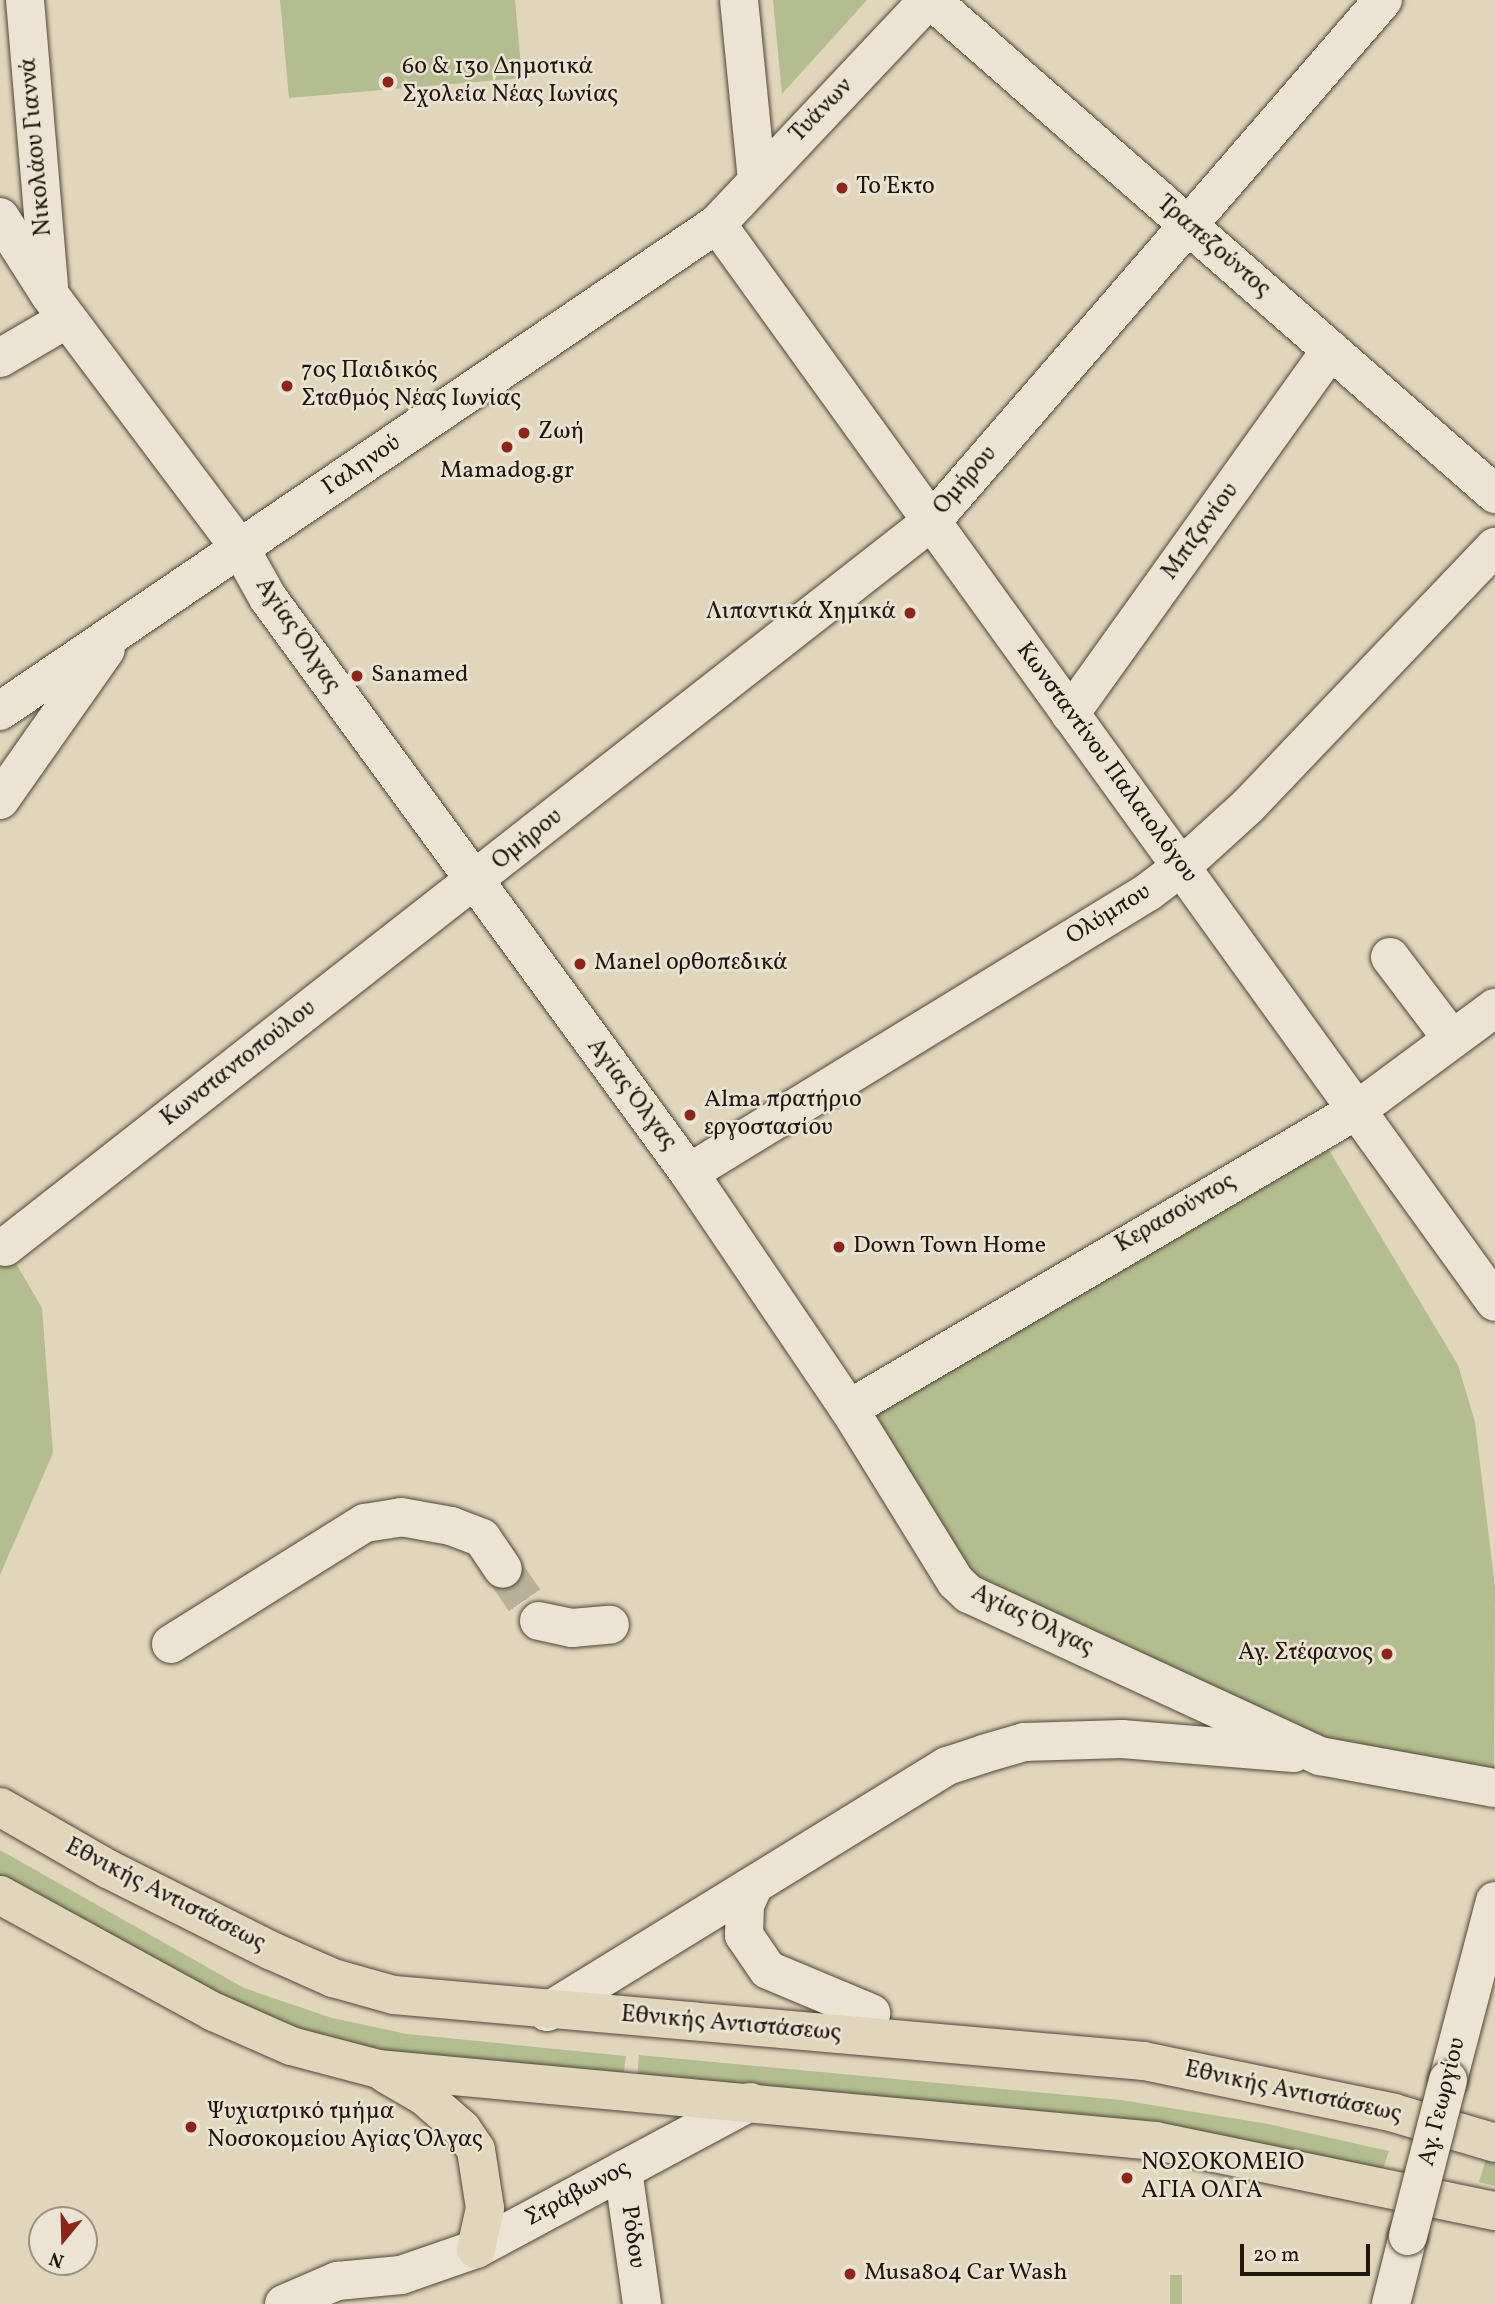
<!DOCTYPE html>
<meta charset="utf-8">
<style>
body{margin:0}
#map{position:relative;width:1495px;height:2304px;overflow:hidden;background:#e0d6bb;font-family:Vollkorn,serif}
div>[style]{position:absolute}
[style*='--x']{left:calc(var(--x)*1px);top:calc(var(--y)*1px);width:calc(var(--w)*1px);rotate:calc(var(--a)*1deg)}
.green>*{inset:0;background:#b3bd8f;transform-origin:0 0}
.minor-tunnel>*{height:38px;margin-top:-19px;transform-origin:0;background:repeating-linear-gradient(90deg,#b9b098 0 38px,transparent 0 57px)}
.roads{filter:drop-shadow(0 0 2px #4f4638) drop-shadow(0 0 2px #4f4638)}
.minor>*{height:38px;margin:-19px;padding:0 19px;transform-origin:19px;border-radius:19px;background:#ebe4d3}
.major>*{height:38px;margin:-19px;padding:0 19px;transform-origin:19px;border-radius:19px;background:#e0d6bb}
.bridges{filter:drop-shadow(0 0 2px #4f4638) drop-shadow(0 0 2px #4f4638)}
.minor-bridge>*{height:38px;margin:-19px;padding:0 19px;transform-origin:19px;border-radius:19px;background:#ebe4d3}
.dots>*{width:19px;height:19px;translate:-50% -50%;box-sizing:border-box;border:4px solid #ebe4d3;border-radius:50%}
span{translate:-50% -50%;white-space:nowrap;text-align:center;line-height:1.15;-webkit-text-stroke:5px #ebe4d3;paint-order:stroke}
.poi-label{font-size:24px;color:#1f160d}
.left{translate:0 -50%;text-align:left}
.right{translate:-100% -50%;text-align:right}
.street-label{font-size:24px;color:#1f160d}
.north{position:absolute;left:28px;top:2206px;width:70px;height:70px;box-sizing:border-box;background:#ebe4d3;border:2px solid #999284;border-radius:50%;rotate:199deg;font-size:19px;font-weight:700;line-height:28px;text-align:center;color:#1f160d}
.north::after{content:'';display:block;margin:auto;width:24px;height:32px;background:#8f2418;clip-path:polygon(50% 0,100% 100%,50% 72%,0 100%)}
.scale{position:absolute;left:1240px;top:2244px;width:130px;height:32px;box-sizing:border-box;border:4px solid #1f160d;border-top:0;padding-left:9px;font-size:21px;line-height:24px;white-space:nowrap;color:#1f160d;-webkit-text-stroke:5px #ebe4d3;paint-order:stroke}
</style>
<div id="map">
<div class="green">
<div style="clip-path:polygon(280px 0,515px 0,522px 78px,289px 98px)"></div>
<div style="clip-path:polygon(773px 0,867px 0,782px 94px)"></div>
<div style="clip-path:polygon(1329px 1150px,1458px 1365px,1475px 1422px,1495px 1587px,1494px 1770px,1349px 1749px,984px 1592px,861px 1414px)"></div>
<div style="clip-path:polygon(0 1236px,42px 1308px,53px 1453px,0 1575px)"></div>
<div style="clip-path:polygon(0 1850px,244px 1988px,332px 2018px,407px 2034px,626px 2056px,623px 2079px,407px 2057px,263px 2022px,0 1879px)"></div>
<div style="clip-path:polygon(639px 2055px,1121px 2100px,1268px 2124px,1389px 2151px,1382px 2172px,637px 2079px)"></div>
<div style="clip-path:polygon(1486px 2159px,1495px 2162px,1495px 2186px,1479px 2182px)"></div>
<div style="left:1170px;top:2275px;width:12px;height:29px"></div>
</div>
<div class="minor-tunnel">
<div style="--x:503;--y:1569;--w:63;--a:55.3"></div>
</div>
<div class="roads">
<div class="minor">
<div style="--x:25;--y:0;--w:288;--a:85.2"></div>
<div style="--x:739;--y:0;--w:180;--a:84.3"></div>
<div style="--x:931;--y:0;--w:750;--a:41.21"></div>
<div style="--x:0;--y:217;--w:91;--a:57.5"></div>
<div style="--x:49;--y:294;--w:318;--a:53.1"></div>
<div style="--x:240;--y:548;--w:57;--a:60.8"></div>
<div style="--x:268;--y:598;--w:713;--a:53.79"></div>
<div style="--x:689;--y:1173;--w:285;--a:55.9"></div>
<div style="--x:849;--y:1409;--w:203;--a:58.3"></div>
<div style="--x:956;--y:1582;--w:18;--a:43"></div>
<div style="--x:969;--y:1594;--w:387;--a:24.8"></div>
<div style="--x:1320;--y:1756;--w:178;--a:10.4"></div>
<div style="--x:717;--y:224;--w:1329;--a:54.18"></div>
<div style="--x:0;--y:358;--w:78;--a:-30.2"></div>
<div style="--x:0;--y:711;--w:867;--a:-34.19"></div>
<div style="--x:717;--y:224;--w:308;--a:-46.7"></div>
<div style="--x:1070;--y:714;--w:448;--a:-54.4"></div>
<div style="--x:0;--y:800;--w:184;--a:-54.9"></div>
<div style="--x:1390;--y:957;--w:103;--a:52.9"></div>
<div style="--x:689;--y:1173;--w:538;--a:-31.47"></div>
<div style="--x:1148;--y:892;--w:41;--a:-37.1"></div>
<div style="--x:1181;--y:867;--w:91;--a:-42.3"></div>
<div style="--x:1248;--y:806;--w:358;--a:-46.4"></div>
<div style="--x:5;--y:1247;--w:1177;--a:-38.07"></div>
<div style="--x:932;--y:521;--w:689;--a:-49.12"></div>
<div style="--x:849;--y:1409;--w:589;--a:-30.48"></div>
<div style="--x:1357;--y:1110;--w:172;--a:-36.5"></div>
<div style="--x:539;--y:1621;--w:34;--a:12"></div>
<div style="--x:572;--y:1628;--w:38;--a:-5"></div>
<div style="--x:171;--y:1644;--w:229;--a:-32"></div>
<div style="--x:365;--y:1523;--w:36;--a:-9"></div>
<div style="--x:401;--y:1517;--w:51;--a:10.2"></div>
<div style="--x:451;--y:1526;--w:33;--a:21"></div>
<div style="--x:482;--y:1538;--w:37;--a:56"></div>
<div style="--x:754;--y:1885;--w:22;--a:114"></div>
<div style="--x:745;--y:1905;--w:30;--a:92"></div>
<div style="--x:744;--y:1935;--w:42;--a:55.6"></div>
<div style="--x:768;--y:1970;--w:112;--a:22.7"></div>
<div style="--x:547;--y:2012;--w:470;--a:-31.6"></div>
<div style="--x:947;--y:1766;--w:38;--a:-18"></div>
<div style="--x:983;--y:1754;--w:43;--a:-16.3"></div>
<div style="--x:1024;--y:1742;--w:98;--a:-1.8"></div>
<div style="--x:1122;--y:1739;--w:172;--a:4.7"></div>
<div style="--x:1448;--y:2080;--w:185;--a:-75.3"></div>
<div style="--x:623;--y:2170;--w:135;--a:81.9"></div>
<div style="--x:284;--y:2304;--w:58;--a:-23.5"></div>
<div style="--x:337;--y:2281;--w:64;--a:-5.4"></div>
<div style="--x:401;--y:2275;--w:79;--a:-19.1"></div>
<div style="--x:476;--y:2249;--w:311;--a:-28.2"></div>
<div style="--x:1391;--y:2304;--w:70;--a:-76"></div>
</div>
<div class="major">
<div style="--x:0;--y:1807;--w:125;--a:29.9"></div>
<div style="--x:108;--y:1869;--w:183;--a:26.6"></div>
<div style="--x:272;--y:1951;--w:67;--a:23.9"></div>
<div style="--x:333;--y:1978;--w:63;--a:15.6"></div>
<div style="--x:394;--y:1995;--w:753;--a:5.03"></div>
<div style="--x:1144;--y:2061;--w:255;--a:11.7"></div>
<div style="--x:1394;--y:2113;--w:105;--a:16.5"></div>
<div style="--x:0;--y:1895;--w:244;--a:28.7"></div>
<div style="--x:214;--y:2012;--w:84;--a:23.8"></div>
<div style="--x:291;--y:2046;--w:90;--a:14.8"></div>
<div style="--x:378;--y:2069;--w:781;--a:5.29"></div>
<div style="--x:1156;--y:2141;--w:346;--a:11.7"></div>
<div style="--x:386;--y:2074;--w:44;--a:30.1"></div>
<div style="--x:424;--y:2096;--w:50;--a:41"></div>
<div style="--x:462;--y:2129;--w:25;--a:56"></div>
<div style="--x:476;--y:2150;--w:59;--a:81.2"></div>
<div style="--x:485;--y:2208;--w:42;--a:102.4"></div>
</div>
</div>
<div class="bridges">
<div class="minor-bridge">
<div style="--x:1408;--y:2236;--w:161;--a:-75.6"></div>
</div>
</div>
<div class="dots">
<div style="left:388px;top:82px;background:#8f2418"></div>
<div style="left:842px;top:188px;background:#8f2418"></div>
<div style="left:287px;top:386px;background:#8f2418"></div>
<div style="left:524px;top:433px;background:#8f2418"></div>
<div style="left:507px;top:447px;background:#8f2418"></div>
<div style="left:910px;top:613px;background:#8f2418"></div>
<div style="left:357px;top:676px;background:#8f2418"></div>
<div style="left:580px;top:964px;background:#8f2418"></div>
<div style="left:690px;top:1115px;background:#8f2418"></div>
<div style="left:839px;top:1247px;background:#8f2418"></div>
<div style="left:1387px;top:1654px;background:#8f2418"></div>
<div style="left:191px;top:2127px;background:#8f2418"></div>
<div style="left:1127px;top:2178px;background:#8f2418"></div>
<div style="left:850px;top:2274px;background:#8f2418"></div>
</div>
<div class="poi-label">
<span class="left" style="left:402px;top:82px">6ο &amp; 13ο Δημοτικά<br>Σχολεία Νέας Ιωνίας</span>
<span class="left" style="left:856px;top:188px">Το Έκτο</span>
<span class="left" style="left:301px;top:386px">7ος Παιδικός<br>Σταθμός Νέας Ιωνίας</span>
<span class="left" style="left:538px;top:433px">Ζωή</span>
<span style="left:507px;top:472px">Mamadog.gr</span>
<span class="right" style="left:896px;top:613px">Λιπαντικά Χημικά</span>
<span class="left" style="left:371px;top:676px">Sanamed</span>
<span class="left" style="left:594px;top:964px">Manel ορθοπεδικά</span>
<span class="left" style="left:704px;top:1115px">Alma πρατήριο<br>εργοστασίου</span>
<span class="left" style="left:853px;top:1247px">Down Town Home</span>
<span class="right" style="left:1373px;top:1654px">Αγ. Στέφανος</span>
<span class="left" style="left:207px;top:2127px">Ψυχιατρικό τμήμα<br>Νοσοκομείου Αγίας Όλγας</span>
<span class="left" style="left:1141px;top:2178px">ΝΟΣΟΚΟΜΕΙΟ<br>ΑΓΙΑ ΟΛΓΑ</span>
<span class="left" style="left:864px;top:2274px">Musa804 Car Wash</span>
</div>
<div class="street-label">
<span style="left:822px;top:111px;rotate:-46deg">Τυάνων</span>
<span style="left:37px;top:147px;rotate:-95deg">Νικολάου Γιαννά</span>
<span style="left:1213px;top:247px;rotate:41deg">Τραπεζούντος</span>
<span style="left:362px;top:466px;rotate:-34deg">Γαληνού</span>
<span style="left:966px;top:481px;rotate:-49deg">Ομήρου</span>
<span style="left:1201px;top:532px;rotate:-54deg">Μπιζανίου</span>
<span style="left:297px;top:636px;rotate:56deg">Αγίας Όλγας</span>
<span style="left:1106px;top:763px;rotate:54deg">Κωνσταντίνου Παλαιολόγου</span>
<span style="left:528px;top:840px;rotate:-39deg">Ομήρου</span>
<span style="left:1109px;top:915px;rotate:-32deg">Ολύμπου</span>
<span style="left:239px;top:1064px;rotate:-38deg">Κωνσταντοπούλου</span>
<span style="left:631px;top:1095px;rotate:53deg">Αγίας Όλγας</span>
<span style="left:1176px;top:1214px;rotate:-30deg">Κερασούντος</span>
<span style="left:1032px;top:1621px;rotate:26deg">Αγίας Όλγας</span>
<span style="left:165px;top:1896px;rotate:27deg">Εθνικής Αντιστάσεως</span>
<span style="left:731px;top:2025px;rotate:5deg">Εθνικής Αντιστάσεως</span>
<span style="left:1293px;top:2093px;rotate:12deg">Εθνικής Αντιστάσεως</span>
<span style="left:1443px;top:2102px;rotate:-76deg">Αγ. Γεωργίου</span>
<span style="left:578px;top:2194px;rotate:-28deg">Στράβωνος</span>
<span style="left:632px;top:2237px;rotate:82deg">Ρόδου</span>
</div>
<div class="north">N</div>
<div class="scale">20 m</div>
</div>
